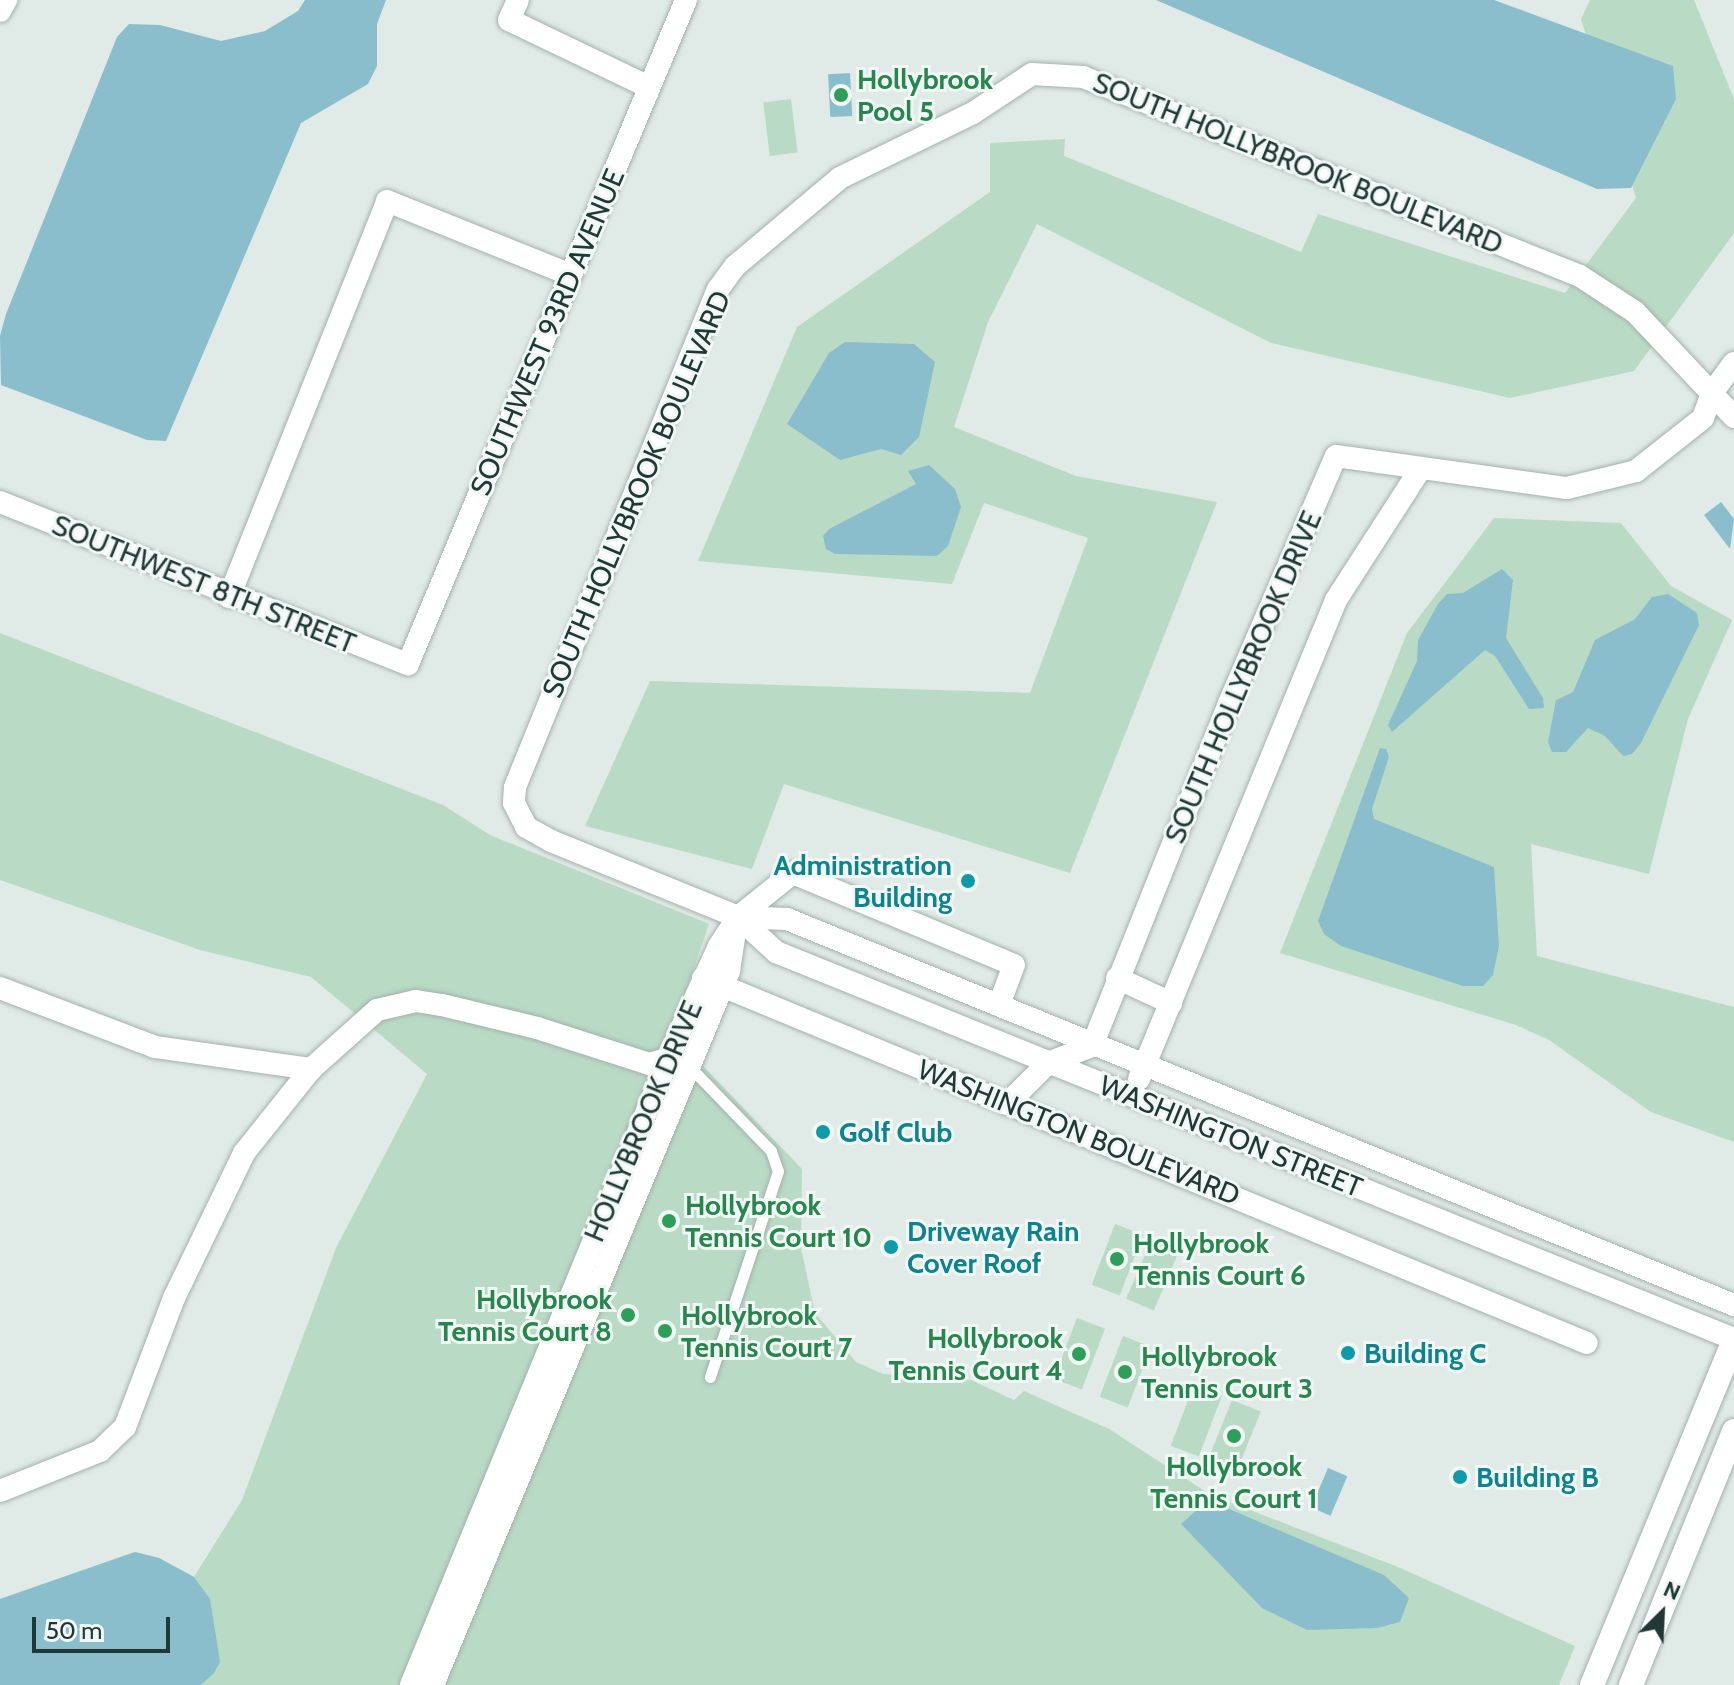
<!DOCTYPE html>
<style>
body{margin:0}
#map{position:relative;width:1734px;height:1685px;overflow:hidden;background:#e0eae6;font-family:Cabin,sans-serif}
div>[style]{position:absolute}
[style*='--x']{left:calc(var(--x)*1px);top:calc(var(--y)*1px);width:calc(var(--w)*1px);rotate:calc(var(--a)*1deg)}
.green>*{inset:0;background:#b9dbc5;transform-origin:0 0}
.water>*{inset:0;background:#8abecd;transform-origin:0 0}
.roads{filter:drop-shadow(0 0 2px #a3b1ad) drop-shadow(0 0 2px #a3b1ad)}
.lane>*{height:11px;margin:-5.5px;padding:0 5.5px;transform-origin:5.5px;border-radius:5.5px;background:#fff}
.street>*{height:22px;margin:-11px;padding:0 11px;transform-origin:11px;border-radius:11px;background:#fff}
.secondary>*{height:24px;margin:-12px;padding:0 12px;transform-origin:12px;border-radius:12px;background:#fff}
.dots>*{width:22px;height:22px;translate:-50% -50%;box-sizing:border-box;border:4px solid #f0f7f4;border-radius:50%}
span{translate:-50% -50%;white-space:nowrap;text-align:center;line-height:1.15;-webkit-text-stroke:6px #f0f7f4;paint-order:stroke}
.leisure-label{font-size:28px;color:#27864d;font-weight:700}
.left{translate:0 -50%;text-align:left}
.right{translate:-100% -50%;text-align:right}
.street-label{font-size:28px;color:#213935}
.culture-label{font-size:28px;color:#0d838f;font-weight:700}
.north{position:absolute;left:1622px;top:1573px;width:80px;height:80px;-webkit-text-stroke:6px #f0f7f4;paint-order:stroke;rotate:24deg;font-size:22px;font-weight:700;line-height:32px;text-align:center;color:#213935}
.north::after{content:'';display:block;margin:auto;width:28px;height:36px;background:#213935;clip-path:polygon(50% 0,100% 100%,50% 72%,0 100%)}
.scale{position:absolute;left:32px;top:1617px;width:138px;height:36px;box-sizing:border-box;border:4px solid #213935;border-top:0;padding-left:10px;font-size:24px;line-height:28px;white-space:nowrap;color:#213935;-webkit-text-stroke:6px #f0f7f4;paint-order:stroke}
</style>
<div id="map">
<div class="green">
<div style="clip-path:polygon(1590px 0,1694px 0,1734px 99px,1734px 233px,1634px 371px,1510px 398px,1271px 343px,1037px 224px,988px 322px,954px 427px,1076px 476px,1217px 502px,1070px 873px,784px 784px,752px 869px,585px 826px,650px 681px,1030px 693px,1088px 538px,984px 503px,952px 584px,698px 561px,797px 327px,990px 192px,990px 143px,1065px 139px,1064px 156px,1301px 252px,1318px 214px,1565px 293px,1636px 198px,1581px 19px)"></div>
<div style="left:791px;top:99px;width:54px;height:28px;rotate:83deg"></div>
<div style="clip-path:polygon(1494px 518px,1621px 523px,1671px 586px,1732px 620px,1688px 719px,1649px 874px,1531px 844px,1537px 956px,1734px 1007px,1734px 1142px,1651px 1112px,1549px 1040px,1516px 1025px,1280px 953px,1407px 633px)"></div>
<div style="clip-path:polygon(0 633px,443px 805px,490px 835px,709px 924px,670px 1039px,673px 1048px,701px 1064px,802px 1169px,801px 1248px,815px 1313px,856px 1362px,883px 1374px,971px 1380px,1014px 1400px,1024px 1391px,1109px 1429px,1211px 1495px,1398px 1567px,1575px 1646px,1559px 1685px,0 1685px,0 1599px,135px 1552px,159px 1558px,194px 1577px,242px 1500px,336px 1248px,427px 1074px,311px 977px,200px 950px,0 880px)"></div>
<div style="left:1115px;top:1224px;width:30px;height:65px;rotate:21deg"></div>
<div style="left:1152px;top:1238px;width:30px;height:66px;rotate:23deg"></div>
<div style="left:1077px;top:1318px;width:30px;height:65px;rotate:21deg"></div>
<div style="left:1123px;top:1336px;width:30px;height:65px;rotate:21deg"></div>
<div style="left:1194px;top:1385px;width:30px;height:65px;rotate:21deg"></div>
<div style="left:1232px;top:1400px;width:31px;height:66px;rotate:22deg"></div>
</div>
<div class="water">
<div style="clip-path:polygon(305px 0,386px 0,377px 24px,377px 66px,368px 84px,301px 123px,166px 441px,147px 440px,1px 385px,0 336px,6px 314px,117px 37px,129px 24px,160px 25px,221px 41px,265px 31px,298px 11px)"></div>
<div style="clip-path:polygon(1156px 0,1494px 0,1673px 66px,1676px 99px,1631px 188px,1597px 189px)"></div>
<div style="left:850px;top:73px;width:43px;height:22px;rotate:87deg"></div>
<div style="clip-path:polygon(845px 342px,914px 344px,935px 362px,919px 437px,901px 455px,881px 449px,840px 460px,787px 424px,829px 353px)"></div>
<div style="clip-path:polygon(929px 465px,955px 489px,961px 507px,948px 546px,937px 556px,835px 554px,826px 549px,823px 536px,829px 529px,916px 484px,908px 471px)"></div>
<div style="clip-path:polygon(1721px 502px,1734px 519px,1730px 549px,1704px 515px)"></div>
<div style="clip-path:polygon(1502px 569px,1513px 580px,1506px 638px,1543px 698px,1544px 708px,1529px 709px,1495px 656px,1485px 650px,1392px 732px,1388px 725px,1417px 661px,1418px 640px,1438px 604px,1447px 594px,1463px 593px)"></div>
<div style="clip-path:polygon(1668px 594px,1697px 613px,1699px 625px,1641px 743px,1632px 754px,1623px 756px,1605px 736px,1588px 728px,1566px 752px,1552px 752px,1548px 742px,1556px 700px,1573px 692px,1595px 640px,1635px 619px,1652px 597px)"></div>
<div style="clip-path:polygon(1380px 748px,1386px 749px,1389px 757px,1372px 809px,1374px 819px,1494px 867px,1499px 946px,1493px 975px,1483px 986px,1463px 986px,1341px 946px,1324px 934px,1318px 921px)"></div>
<div style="left:1328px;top:1468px;width:21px;height:43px;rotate:23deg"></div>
<div style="clip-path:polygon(1208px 1500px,1384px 1575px,1409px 1598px,1400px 1622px,1377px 1628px,1307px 1630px,1262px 1608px,1181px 1524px)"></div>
<div style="clip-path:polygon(135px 1552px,159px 1558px,194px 1577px,210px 1599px,220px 1662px,214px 1673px,201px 1685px,0 1685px,0 1599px)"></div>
</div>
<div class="roads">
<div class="lane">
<div style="--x:689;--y:1066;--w:118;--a:46"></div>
<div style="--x:771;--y:1151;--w:21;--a:71"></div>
<div style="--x:778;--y:1171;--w:217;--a:108.3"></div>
</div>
<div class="street">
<div style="--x:518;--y:0;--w:22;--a:114"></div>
<div style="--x:509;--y:20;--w:155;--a:25.6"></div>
<div style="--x:0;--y:11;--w:13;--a:-61"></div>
<div style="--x:1734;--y:417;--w:144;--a:-133.3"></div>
<div style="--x:1635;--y:312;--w:66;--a:-146.8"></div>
<div style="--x:1580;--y:276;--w:535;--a:-158.18"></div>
<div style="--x:1083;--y:77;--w:51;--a:-176.6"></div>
<div style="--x:1032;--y:74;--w:71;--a:146.5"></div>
<div style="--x:973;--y:113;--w:148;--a:154"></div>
<div style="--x:840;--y:178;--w:137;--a:140"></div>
<div style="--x:735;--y:266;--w:29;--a:126"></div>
<div style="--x:718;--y:289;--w:538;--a:112.18"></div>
<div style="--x:515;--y:787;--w:16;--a:94"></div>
<div style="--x:514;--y:803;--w:27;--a:63"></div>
<div style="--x:526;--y:827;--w:29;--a:29"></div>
<div style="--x:551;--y:841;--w:202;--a:22.1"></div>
<div style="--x:738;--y:917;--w:49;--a:2.3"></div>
<div style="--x:787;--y:919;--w:1023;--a:22.18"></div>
<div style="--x:0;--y:502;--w:439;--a:21.7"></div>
<div style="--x:408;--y:664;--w:720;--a:-67.28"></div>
<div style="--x:229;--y:597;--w:426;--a:-68.2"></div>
<div style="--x:387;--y:201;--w:198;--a:21.9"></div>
<div style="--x:738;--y:917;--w:52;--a:42.6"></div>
<div style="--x:776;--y:952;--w:1033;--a:22"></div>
<div style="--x:703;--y:978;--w:956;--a:22.44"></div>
<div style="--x:1117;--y:978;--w:60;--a:24.8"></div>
<div style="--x:0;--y:988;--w:166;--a:20.8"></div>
<div style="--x:155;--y:1047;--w:158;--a:8"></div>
<div style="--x:1139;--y:1079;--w:518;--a:-67.64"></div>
<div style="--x:1336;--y:600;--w:157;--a:-57.2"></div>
<div style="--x:1007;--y:1104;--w:58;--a:-45"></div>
<div style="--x:1048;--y:1063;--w:47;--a:-21.1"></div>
<div style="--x:1092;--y:1046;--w:369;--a:-68.2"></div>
<div style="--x:1229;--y:703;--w:269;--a:-66.6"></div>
<div style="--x:1336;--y:456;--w:233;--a:7.9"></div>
<div style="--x:1567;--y:488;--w:71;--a:-13.8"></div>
<div style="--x:1636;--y:471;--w:85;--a:-38.3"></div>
<div style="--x:1703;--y:418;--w:27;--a:-70"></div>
<div style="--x:1712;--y:393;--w:37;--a:-54"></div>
<div style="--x:0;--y:1491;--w:108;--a:-21.8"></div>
<div style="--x:100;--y:1451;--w:35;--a:-44"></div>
<div style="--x:125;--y:1427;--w:138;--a:-69.2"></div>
<div style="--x:174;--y:1298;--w:161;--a:-64.2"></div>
<div style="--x:244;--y:1153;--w:107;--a:-51.4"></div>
<div style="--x:311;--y:1069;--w:89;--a:-41.8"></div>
<div style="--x:377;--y:1010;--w:40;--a:-13"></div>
<div style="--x:416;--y:1001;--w:26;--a:9"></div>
<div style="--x:442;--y:1005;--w:98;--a:13.6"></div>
<div style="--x:537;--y:1028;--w:119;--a:17.7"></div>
<div style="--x:650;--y:1064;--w:19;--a:-18"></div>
<div style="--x:668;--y:1058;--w:22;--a:21"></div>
<div style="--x:411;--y:1685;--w:705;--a:-67.66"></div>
<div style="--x:679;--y:1033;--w:96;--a:-65.3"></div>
<div style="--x:719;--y:946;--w:35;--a:-57"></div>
<div style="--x:738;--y:917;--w:70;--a:-38.7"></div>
<div style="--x:793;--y:873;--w:239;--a:22.6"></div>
<div style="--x:1014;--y:965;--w:43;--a:110.6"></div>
<div style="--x:433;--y:1685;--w:773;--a:-67.48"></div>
<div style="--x:729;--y:971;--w:54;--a:-81.4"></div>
</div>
<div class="secondary">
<div style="--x:1592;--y:1685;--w:373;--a:-67.6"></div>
<div style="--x:1631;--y:1685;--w:274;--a:-67.9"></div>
</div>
</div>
<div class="dots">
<div style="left:841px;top:95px;background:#2e9e5b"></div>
<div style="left:968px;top:881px;background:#0f9aa8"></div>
<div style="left:823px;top:1132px;background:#0f9aa8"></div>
<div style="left:669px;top:1221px;background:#2e9e5b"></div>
<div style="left:891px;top:1247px;background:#0f9aa8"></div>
<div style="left:1117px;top:1259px;background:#2e9e5b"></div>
<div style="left:628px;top:1315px;background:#2e9e5b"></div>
<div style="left:665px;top:1331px;background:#2e9e5b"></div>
<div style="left:1348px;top:1353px;background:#0f9aa8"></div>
<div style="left:1079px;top:1354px;background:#2e9e5b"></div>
<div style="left:1125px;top:1372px;background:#2e9e5b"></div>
<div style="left:1234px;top:1436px;background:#2e9e5b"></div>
<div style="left:1460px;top:1477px;background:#0f9aa8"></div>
</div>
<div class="leisure-label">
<span class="left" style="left:857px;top:95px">Hollybrook<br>Pool 5</span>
<span class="left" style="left:685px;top:1221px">Hollybrook<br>Tennis Court 10</span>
<span class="left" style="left:1133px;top:1259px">Hollybrook<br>Tennis Court 6</span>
<span class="right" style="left:612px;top:1315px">Hollybrook<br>Tennis Court 8</span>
<span class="left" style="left:681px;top:1331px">Hollybrook<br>Tennis Court 7</span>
<span class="right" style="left:1063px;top:1354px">Hollybrook<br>Tennis Court 4</span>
<span class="left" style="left:1141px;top:1372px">Hollybrook<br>Tennis Court 3</span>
<span style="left:1234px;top:1482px">Hollybrook<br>Tennis Court 1</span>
</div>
<div class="street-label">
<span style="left:1298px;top:163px;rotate:22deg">SOUTH HOLLYBROOK BOULEVARD</span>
<span style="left:547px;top:332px;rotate:-67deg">SOUTHWEST 93RD AVENUE</span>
<span style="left:636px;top:494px;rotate:-67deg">SOUTH HOLLYBROOK BOULEVARD</span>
<span style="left:204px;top:584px;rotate:22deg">SOUTHWEST 8TH STREET</span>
<span style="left:1243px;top:677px;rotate:-67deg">SOUTH HOLLYBROOK DRIVE</span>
<span style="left:643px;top:1121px;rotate:-67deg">HOLLYBROOK DRIVE</span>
<span style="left:1079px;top:1132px;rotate:22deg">WASHINGTON BOULEVARD</span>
<span style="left:1231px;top:1136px;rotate:22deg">WASHINGTON STREET</span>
</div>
<div class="culture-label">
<span class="right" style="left:952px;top:881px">Administration<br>Building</span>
<span class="left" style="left:839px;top:1132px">Golf Club</span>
<span class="left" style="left:907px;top:1247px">Driveway Rain<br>Cover Roof</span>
<span class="left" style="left:1364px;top:1353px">Building C</span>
<span class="left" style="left:1476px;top:1477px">Building B</span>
</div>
<div class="north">N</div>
<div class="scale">50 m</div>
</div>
